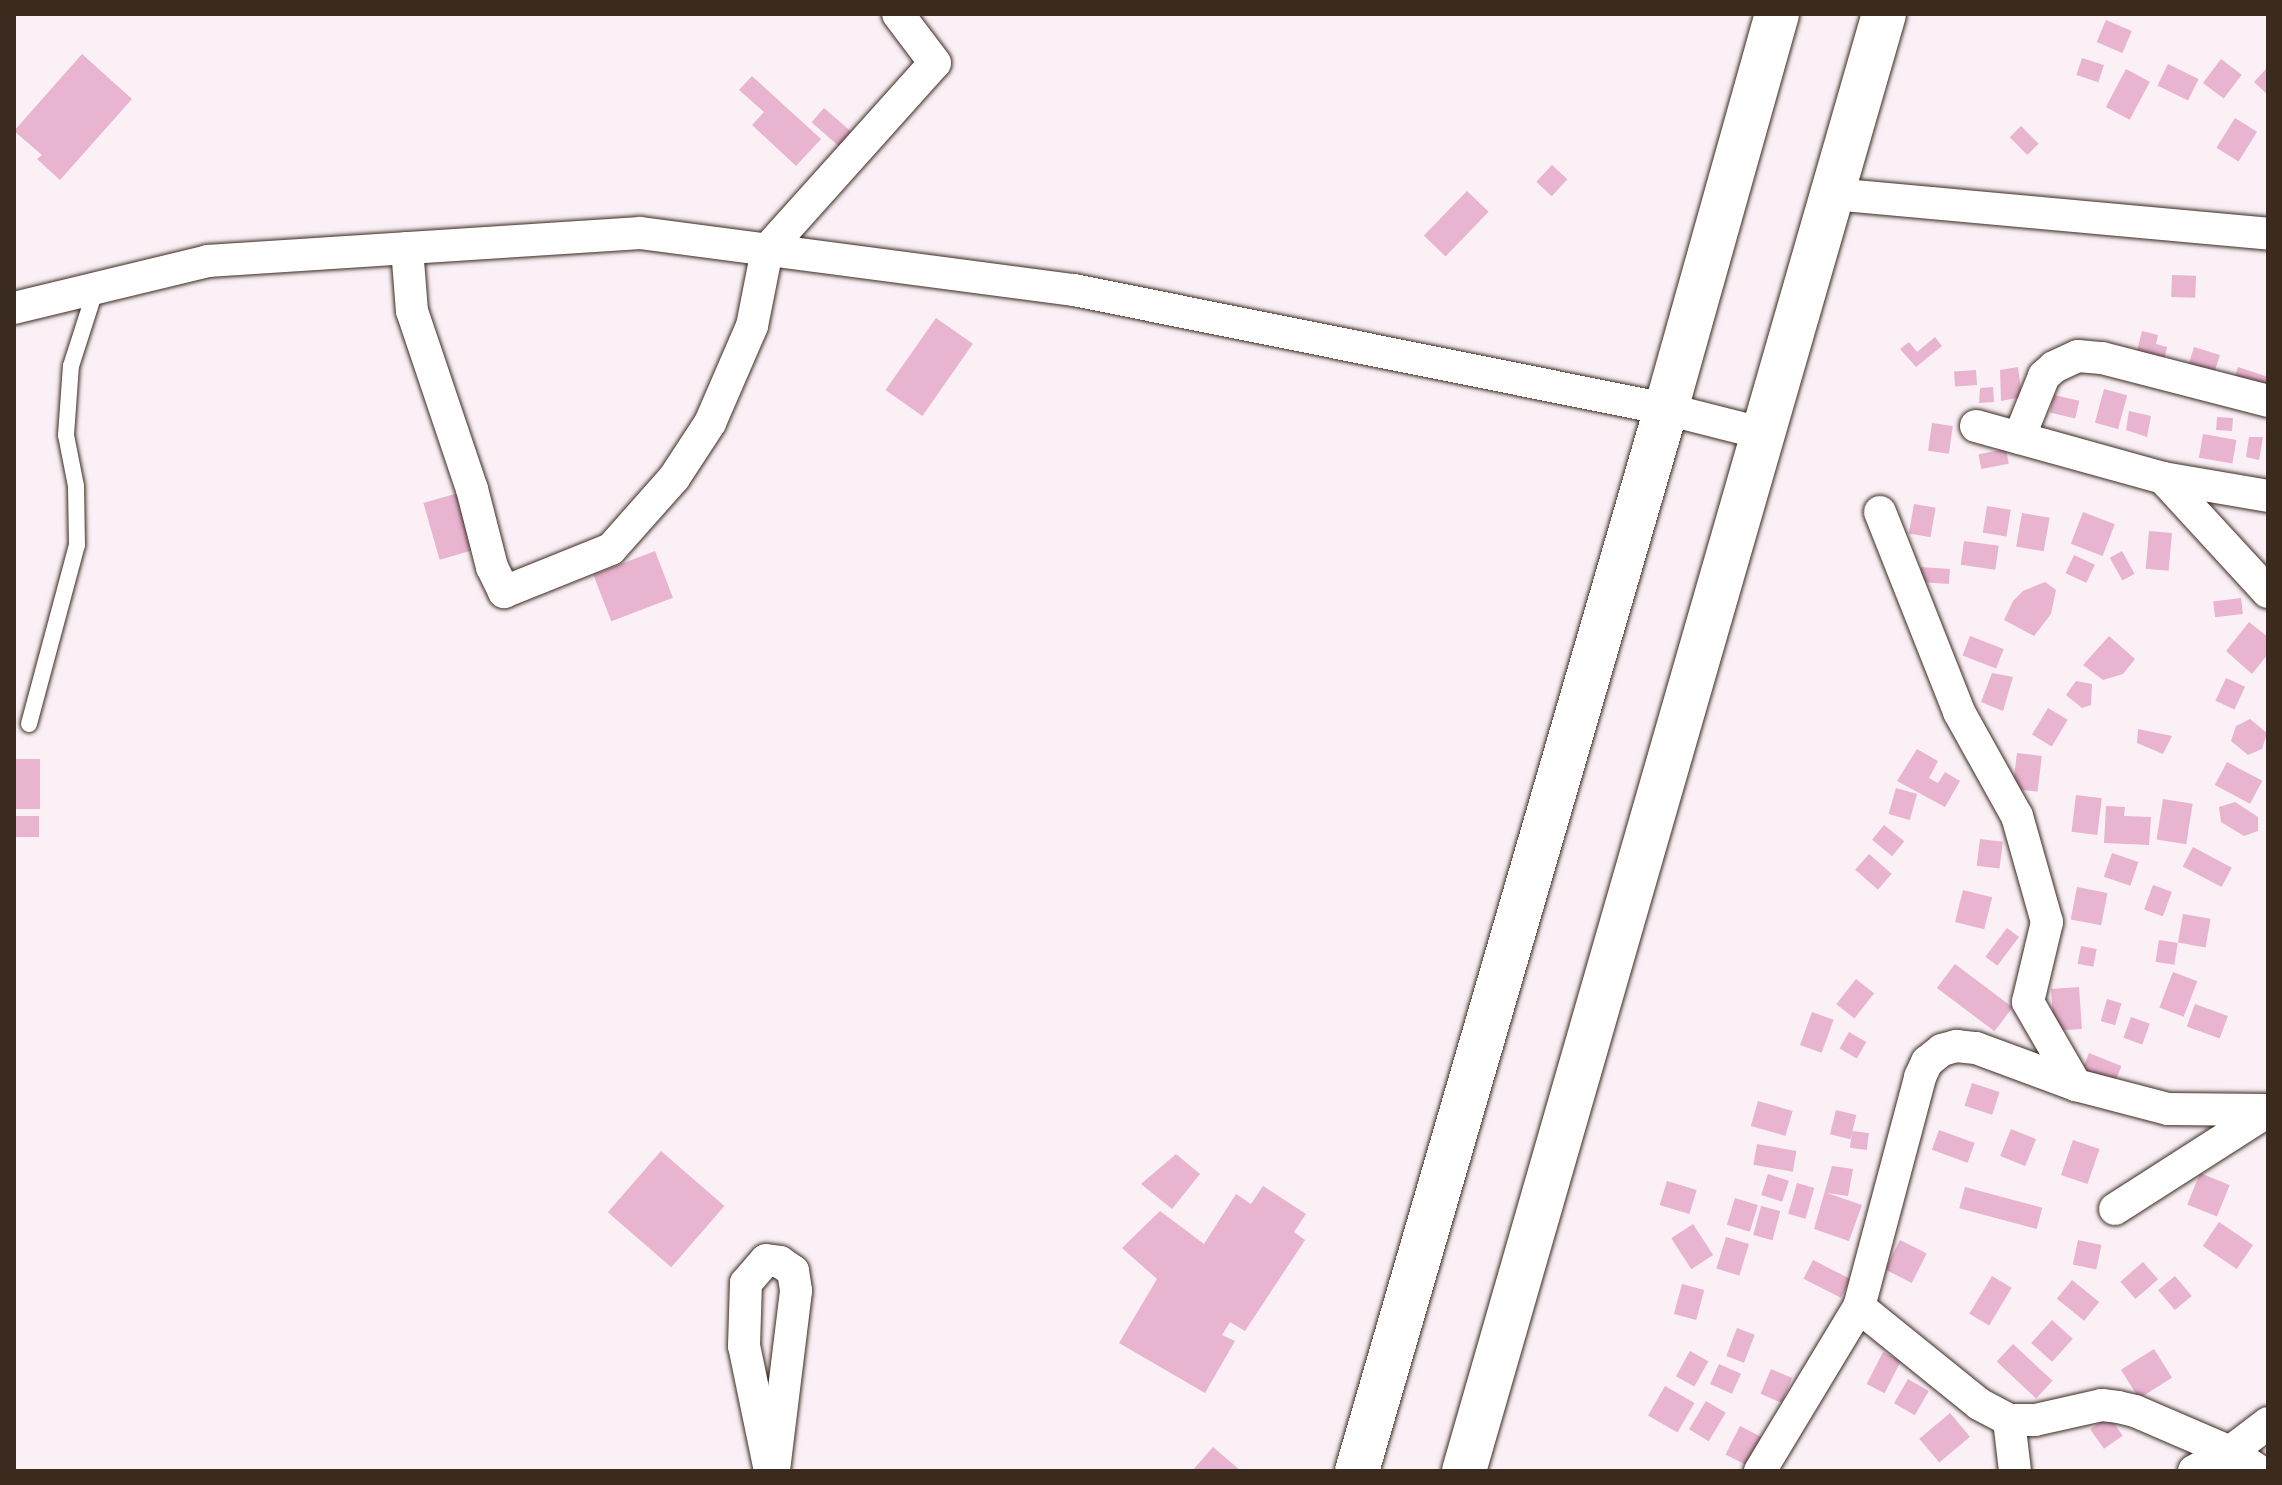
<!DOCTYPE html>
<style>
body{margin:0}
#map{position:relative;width:2282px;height:1485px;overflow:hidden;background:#faf0f6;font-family:Mynerve,sans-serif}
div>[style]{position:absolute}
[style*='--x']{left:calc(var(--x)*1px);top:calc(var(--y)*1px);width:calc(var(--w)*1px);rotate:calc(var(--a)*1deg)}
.building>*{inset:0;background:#e8b4d0;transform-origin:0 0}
.roads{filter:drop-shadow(0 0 2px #3b2a1e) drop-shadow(0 0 2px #3b2a1e)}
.service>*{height:16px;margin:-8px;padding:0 8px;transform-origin:8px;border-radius:8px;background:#fff}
.minor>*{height:32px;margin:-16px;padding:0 16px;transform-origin:16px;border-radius:16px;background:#fff}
.primary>*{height:44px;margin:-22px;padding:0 22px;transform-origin:22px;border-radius:22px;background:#fff}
span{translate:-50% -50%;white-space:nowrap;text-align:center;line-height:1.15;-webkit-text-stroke:6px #fff;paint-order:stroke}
.frame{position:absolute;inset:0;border:16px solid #3b2a1e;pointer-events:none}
</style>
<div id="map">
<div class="building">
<div style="left:2106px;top:20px;width:28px;height:24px;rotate:23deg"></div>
<div style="clip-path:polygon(82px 54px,132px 99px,60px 180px,37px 159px,42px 155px,14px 131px)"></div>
<div style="left:2082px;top:58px;width:23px;height:18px;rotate:18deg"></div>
<div style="left:2221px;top:59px;width:26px;height:30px;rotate:37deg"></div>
<div style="left:2168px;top:64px;width:34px;height:24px;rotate:26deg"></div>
<div style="clip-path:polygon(2268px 67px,2268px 95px,2254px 82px)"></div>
<div style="left:2126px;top:69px;width:27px;height:43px;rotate:28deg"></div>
<div style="clip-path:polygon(752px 76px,821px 139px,796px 166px,752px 125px,764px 112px,739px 90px)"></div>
<div style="left:824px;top:108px;width:38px;height:19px;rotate:41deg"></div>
<div style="left:2235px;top:118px;width:26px;height:35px;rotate:32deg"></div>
<div style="left:2021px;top:126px;width:25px;height:16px;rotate:45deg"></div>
<div style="left:1552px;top:165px;width:21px;height:23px;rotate:43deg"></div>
<div style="left:1467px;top:191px;width:30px;height:62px;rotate:44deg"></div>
<div style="left:2172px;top:275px;width:24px;height:22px;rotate:2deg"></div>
<div style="left:936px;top:318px;width:45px;height:88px;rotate:35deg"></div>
<div style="clip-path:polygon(2142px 331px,2158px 335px,2156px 344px,2167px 347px,2164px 361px,2136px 355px)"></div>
<div style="clip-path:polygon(1935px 337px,1942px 346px,1916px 367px,1900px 349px,1909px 342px,1917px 352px)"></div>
<div style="left:2194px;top:347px;width:27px;height:28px;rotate:17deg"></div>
<div style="clip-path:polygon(2018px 367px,2022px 397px,2001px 401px,2000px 370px)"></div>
<div style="left:2238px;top:367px;width:32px;height:18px;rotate:18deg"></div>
<div style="left:1976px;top:370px;width:15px;height:22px;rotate:86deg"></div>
<div style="clip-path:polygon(1993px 387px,1994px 402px,1979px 403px,1980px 388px)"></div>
<div style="left:2104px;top:389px;width:24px;height:35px;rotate:15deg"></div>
<div style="left:2054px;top:395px;width:26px;height:18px;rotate:13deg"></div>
<div style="clip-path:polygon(2129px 411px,2151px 416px,2147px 437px,2126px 430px)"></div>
<div style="left:2217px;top:417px;width:16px;height:13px;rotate:4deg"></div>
<div style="left:1932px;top:423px;width:21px;height:28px;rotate:8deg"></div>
<div style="left:2203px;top:434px;width:34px;height:24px;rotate:10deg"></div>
<div style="clip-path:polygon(2249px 437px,2263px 437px,2259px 460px,2246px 457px)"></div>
<div style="left:2006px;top:449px;width:15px;height:28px;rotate:79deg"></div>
<div style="left:458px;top:493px;width:59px;height:36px;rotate:74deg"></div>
<div style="left:1914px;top:504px;width:22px;height:30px;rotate:10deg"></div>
<div style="left:1987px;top:506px;width:24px;height:27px;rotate:9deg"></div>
<div style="left:2083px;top:512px;width:34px;height:34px;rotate:21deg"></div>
<div style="left:2022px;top:513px;width:28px;height:34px;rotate:10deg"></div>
<div style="left:2149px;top:531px;width:23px;height:38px;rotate:5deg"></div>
<div style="left:1964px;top:541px;width:35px;height:24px;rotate:8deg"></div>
<div style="left:655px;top:551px;width:50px;height:66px;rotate:69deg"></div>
<div style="left:2122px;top:551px;width:26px;height:14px;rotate:61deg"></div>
<div style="left:2074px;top:555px;width:23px;height:20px;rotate:25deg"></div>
<div style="left:1921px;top:567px;width:29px;height:15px;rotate:4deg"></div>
<div style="clip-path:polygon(2045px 582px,2056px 590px,2051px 614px,2034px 636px,2004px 620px,2013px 601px,2023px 591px)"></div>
<div style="left:2241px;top:598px;width:16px;height:28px;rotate:83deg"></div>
<div style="clip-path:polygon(2249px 622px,2268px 637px,2268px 654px,2252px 674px,2226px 651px)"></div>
<div style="left:1970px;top:636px;width:36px;height:21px;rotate:21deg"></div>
<div style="clip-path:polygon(2109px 636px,2135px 659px,2123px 674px,2103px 680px,2083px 665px)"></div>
<div style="clip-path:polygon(1992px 673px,2013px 677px,2003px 711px,1981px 702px)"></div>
<div style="left:2226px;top:678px;width:21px;height:25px;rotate:25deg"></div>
<div style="clip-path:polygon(2076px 681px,2092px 684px,2091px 705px,2082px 708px,2066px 695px)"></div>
<div style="left:2048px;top:708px;width:23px;height:31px;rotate:31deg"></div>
<div style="clip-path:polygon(2250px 719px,2267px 733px,2262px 749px,2248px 755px,2231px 741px,2236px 726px)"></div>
<div style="clip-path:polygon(2138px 729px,2172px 736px,2163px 754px,2137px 743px)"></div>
<div style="clip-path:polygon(1917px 749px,1938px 761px,1929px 778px,1938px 783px,1945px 772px,1960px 781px,1945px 807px,1897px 781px)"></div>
<div style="left:2017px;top:753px;width:25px;height:36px;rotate:7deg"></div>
<div style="left:14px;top:759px;width:26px;height:50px"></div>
<div style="left:2227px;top:762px;width:40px;height:26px;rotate:28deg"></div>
<div style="left:1896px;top:788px;width:22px;height:27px;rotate:16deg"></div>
<div style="left:2076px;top:795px;width:26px;height:37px;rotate:7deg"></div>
<div style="left:2163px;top:799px;width:30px;height:41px;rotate:9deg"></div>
<div style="clip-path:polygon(2235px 802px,2258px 817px,2258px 831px,2244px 836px,2221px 822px,2219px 807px)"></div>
<div style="clip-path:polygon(2106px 806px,2125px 807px,2124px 816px,2151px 817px,2149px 845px,2104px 843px)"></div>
<div style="left:39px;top:816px;width:21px;height:25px;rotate:90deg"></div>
<div style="left:1884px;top:825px;width:26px;height:19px;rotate:39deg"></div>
<div style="left:1980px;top:839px;width:23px;height:27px;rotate:7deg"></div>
<div style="left:2193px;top:847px;width:44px;height:22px;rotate:28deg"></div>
<div style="left:2112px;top:853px;width:28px;height:25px;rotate:19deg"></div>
<div style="left:1869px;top:854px;width:30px;height:21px;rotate:41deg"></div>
<div style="left:2153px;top:885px;width:20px;height:26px;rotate:20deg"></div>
<div style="left:2077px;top:887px;width:31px;height:33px;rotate:11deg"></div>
<div style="left:1963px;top:890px;width:30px;height:33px;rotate:14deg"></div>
<div style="left:2183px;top:914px;width:28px;height:29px;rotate:10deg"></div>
<div style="left:2007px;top:928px;width:15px;height:36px;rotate:37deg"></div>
<div style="left:2159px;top:940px;width:19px;height:22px;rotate:9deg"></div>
<div style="left:2081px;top:946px;width:16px;height:18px;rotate:11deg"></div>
<div style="left:1955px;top:964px;width:72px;height:30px;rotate:37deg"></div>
<div style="left:2173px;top:972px;width:26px;height:38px;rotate:21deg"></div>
<div style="left:1856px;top:979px;width:23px;height:32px;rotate:38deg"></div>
<div style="left:2079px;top:987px;width:42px;height:28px;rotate:86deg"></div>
<div style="left:2107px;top:999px;width:15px;height:23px;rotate:16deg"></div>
<div style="left:2195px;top:1004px;width:35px;height:24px;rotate:20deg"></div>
<div style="left:1812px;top:1012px;width:23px;height:35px;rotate:20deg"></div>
<div style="left:2131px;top:1017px;width:20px;height:22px;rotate:20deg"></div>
<div style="left:1849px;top:1032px;width:20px;height:19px;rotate:30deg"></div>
<div style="left:2089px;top:1053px;width:35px;height:19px;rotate:22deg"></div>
<div style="left:1972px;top:1083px;width:29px;height:24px;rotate:18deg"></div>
<div style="left:1758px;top:1101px;width:36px;height:26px;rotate:16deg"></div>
<div style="left:1836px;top:1110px;width:21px;height:25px;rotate:14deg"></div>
<div style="left:2011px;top:1129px;width:27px;height:29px;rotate:22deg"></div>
<div style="left:1939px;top:1130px;width:38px;height:21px;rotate:20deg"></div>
<div style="left:1852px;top:1131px;width:17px;height:17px;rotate:7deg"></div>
<div style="left:2073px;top:1140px;width:28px;height:37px;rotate:19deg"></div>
<div style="left:1757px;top:1144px;width:40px;height:21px;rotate:10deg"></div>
<div style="left:661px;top:1151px;width:84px;height:81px;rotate:41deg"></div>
<div style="clip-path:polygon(1176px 1154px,1200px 1174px,1172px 1209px,1141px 1184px)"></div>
<div style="clip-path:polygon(1832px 1166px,1853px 1169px,1848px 1196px,1827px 1193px,1862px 1205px,1849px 1241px,1814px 1229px)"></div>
<div style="left:2200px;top:1173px;width:32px;height:34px;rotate:22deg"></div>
<div style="left:1768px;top:1174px;width:22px;height:22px;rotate:18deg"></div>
<div style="left:1667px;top:1181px;width:31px;height:25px;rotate:17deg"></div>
<div style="left:1797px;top:1183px;width:18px;height:32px;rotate:16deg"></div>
<div style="clip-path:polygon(1263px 1186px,1306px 1214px,1294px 1232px,1305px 1240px,1245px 1331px,1230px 1322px,1222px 1335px,1235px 1341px,1205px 1393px,1119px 1343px,1157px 1279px,1122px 1248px,1160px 1211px,1204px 1244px,1236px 1194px,1251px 1204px)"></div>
<div style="left:1965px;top:1187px;width:80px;height:22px;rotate:15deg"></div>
<div style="left:1735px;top:1198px;width:24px;height:28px;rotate:17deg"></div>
<div style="left:1761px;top:1206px;width:20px;height:30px;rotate:15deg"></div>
<div style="left:2219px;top:1222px;width:41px;height:29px;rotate:34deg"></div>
<div style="left:1693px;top:1224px;width:37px;height:26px;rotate:57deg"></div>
<div style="left:1726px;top:1237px;width:24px;height:33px;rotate:17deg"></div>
<div style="left:1900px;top:1240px;width:30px;height:33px;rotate:27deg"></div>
<div style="left:2078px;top:1240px;width:24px;height:25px;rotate:12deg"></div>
<div style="left:1813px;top:1260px;width:42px;height:21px;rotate:27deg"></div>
<div style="left:2143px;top:1262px;width:23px;height:30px;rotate:49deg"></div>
<div style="left:1992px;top:1276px;width:23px;height:44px;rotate:31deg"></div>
<div style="left:2175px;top:1276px;width:26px;height:22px;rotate:50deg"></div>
<div style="left:2072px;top:1280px;width:35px;height:24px;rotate:39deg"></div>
<div style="left:1682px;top:1284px;width:23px;height:31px;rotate:15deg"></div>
<div style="left:2052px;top:1320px;width:28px;height:31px;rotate:42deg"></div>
<div style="left:1737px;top:1328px;width:19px;height:30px;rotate:21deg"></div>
<div style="left:2013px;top:1344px;width:54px;height:24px;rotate:43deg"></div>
<div style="left:2154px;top:1349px;width:34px;height:39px;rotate:58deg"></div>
<div style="left:1690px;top:1351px;width:21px;height:29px;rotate:29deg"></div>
<div style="left:1883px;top:1352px;width:20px;height:36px;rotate:27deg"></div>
<div style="left:1719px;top:1364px;width:24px;height:22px;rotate:24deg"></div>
<div style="left:1771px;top:1369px;width:23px;height:27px;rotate:23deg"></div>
<div style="left:1908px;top:1379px;width:24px;height:28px;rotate:30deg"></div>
<div style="left:1665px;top:1386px;width:34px;height:34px;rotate:30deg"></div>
<div style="left:1706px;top:1401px;width:23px;height:33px;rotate:31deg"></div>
<div style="left:1950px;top:1413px;width:31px;height:40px;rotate:50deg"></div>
<div style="left:2109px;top:1416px;width:24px;height:23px;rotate:55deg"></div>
<div style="left:1740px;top:1426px;width:28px;height:32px;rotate:27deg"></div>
<div style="clip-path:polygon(1213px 1447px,1241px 1471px,1192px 1471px)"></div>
</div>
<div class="roads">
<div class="service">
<div style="--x:29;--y:724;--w:185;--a:-75"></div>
<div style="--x:77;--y:545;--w:59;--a:-91"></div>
<div style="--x:76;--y:486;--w:52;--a:-101.1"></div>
<div style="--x:66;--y:435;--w:69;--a:-85.9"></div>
<div style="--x:71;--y:366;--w:82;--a:-72.2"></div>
</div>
<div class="minor">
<div style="--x:1832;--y:194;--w:438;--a:5.2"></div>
<div style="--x:407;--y:248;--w:63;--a:85.5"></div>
<div style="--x:412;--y:311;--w:188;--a:71.4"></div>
<div style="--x:472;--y:489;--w:81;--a:75.6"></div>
<div style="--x:492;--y:567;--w:28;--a:64"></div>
<div style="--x:504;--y:592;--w:115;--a:-21.9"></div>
<div style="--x:611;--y:549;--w:95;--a:-48.4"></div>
<div style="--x:674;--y:478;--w:66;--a:-56.8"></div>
<div style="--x:710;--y:423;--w:106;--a:-66.6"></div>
<div style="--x:752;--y:326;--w:77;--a:-78.8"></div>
<div style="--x:767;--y:250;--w:251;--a:-48.1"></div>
<div style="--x:935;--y:63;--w:61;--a:-127.1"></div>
<div style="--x:14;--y:308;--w:200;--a:-13.6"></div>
<div style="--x:208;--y:261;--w:433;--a:-3.7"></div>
<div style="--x:640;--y:233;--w:438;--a:7.5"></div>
<div style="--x:1074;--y:290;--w:604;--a:11.37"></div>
<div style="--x:1666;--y:409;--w:98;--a:14.2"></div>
<div style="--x:1976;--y:426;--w:194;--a:15.5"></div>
<div style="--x:2163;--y:478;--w:107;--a:9.7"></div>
<div style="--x:2019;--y:438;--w:67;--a:-68"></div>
<div style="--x:2044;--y:376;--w:13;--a:-42"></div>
<div style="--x:2054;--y:367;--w:26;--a:-25"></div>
<div style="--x:2078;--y:356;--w:24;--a:5"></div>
<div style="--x:2102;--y:358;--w:171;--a:14.5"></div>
<div style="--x:2163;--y:478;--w:155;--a:47.4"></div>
<div style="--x:1880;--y:512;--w:215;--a:68.4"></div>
<div style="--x:1959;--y:712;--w:119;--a:60.9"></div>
<div style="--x:2017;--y:816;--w:110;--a:74.2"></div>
<div style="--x:2047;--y:922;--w:82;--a:103.4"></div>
<div style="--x:2028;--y:1002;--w:96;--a:60"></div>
<div style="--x:2115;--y:1209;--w:182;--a:-32.6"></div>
<div style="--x:1859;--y:1307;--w:154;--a:38.9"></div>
<div style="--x:1979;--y:1404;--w:34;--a:28"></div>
<div style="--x:2009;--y:1420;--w:26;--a:0"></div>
<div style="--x:2035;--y:1420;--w:69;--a:-12.6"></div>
<div style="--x:2102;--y:1405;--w:16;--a:7"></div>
<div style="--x:2118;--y:1407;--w:17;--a:13"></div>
<div style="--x:2135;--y:1411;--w:103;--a:23.3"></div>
<div style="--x:2230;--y:1452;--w:35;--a:33"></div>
<div style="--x:2009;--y:1420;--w:51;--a:83.3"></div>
<div style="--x:770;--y:1471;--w:128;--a:-101.7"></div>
<div style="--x:744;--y:1346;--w:63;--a:-88.2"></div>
<div style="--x:746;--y:1283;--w:30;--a:-49"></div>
<div style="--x:766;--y:1260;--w:14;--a:8"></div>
<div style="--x:780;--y:1262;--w:16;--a:35"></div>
<div style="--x:793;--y:1271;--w:20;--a:81"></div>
<div style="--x:796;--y:1291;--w:181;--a:97"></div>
<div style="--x:1760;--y:1471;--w:192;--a:-58.9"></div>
<div style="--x:1859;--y:1307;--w:238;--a:-75.1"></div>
<div style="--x:1920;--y:1077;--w:17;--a:-65"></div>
<div style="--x:1927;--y:1062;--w:19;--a:-39"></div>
<div style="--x:1942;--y:1050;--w:15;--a:-16"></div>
<div style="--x:1956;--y:1046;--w:20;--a:6"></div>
<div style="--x:1976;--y:1048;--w:107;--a:20.3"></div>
<div style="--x:2076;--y:1085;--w:95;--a:14.6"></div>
<div style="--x:2168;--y:1109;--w:100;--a:0.6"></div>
<div style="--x:2194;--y:1471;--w:41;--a:-27.8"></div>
<div style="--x:2230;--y:1452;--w:48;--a:-37.3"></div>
</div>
<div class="primary">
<div style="--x:1357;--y:1471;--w:1106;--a:-73.78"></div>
<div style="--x:1666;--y:409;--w:410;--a:-74.3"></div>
<div style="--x:1464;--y:1471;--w:1516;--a:-73.92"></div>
</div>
</div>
<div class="frame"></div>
</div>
